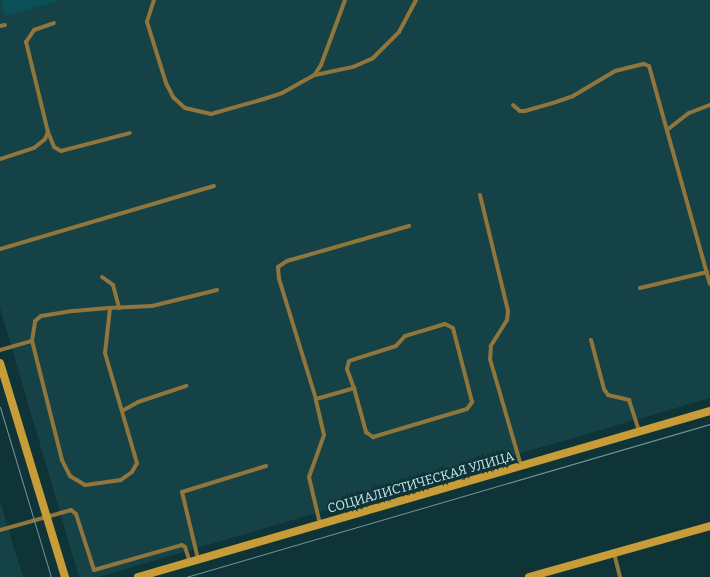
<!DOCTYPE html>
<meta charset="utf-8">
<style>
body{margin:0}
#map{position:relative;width:710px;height:577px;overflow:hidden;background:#0f3438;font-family:Bitter,serif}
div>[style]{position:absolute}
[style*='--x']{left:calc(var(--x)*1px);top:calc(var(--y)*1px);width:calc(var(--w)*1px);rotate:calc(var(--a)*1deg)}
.built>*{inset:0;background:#154246}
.green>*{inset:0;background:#0a5157}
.lane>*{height:4px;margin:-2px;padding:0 2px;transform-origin:2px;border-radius:2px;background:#90753c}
.secondary>*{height:8px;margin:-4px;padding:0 4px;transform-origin:4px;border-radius:4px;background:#c89c38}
.tram>*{height:1px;margin:-0.5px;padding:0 0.5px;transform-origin:0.5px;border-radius:0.5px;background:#729599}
span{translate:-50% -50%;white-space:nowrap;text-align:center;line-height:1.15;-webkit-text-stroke:4px #0f3438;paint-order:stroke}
.street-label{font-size:13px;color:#c7e8ec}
</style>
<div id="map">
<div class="built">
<div style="clip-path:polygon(0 0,710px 0,710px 398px,98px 577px,79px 577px,0 308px)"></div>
<div style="clip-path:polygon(0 501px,10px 535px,23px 577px,0 577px)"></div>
</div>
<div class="green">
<div style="clip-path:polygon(1px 0,62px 0,5px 16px)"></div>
</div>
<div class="lane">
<div style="--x:154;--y:0;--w:23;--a:108"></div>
<div style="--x:147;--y:22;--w:64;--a:72.7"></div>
<div style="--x:166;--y:83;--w:16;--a:63"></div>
<div style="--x:173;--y:97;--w:16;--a:43"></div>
<div style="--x:185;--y:108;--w:27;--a:13"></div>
<div style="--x:211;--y:114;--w:55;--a:-15.8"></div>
<div style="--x:264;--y:99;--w:19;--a:-18"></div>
<div style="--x:282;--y:93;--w:38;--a:-29"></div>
<div style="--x:315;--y:75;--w:39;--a:-12"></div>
<div style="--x:353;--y:67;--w:22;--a:-24"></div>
<div style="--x:373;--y:58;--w:37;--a:-45"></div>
<div style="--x:399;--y:32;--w:36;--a:-62"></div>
<div style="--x:0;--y:26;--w:5;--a:-11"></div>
<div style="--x:315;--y:74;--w:11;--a:-56"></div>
<div style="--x:321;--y:65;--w:69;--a:-69.7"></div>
<div style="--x:513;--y:105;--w:9;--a:41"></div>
<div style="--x:520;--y:111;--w:5;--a:0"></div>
<div style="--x:525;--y:111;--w:32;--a:-16"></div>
<div style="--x:556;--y:102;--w:18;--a:-19"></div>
<div style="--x:573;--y:96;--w:49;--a:-30.8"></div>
<div style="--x:615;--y:71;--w:30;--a:-14"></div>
<div style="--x:644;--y:64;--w:5;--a:22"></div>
<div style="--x:649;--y:66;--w:226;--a:74.4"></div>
<div style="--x:667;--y:130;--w:28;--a:-38"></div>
<div style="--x:689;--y:113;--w:22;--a:-21"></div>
<div style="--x:48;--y:132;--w:16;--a:68"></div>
<div style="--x:54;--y:147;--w:8;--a:30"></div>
<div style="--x:61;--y:151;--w:71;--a:-14.6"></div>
<div style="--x:0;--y:159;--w:36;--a:-18"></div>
<div style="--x:34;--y:148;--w:14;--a:-39"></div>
<div style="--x:45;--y:139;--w:8;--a:-67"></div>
<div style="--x:48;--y:132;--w:93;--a:-103.7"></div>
<div style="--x:26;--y:42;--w:14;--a:-56"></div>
<div style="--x:34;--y:30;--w:21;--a:-19"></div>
<div style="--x:480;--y:195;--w:119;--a:76.4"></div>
<div style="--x:508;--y:311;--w:9;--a:96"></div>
<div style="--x:507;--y:320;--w:31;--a:122"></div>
<div style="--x:491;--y:346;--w:13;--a:94"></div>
<div style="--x:490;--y:359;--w:111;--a:73.8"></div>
<div style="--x:0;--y:249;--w:223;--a:-16.4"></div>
<div style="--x:102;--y:277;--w:14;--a:36"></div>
<div style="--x:113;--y:285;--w:24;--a:75"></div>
<div style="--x:640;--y:288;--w:69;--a:-13.4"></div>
<div style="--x:110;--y:308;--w:45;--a:96.3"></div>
<div style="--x:105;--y:353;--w:115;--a:73.8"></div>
<div style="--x:137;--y:463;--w:10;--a:119"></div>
<div style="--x:132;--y:472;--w:14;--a:144"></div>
<div style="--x:121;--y:480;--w:36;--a:172"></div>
<div style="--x:85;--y:485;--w:17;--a:-149"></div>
<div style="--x:70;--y:476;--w:18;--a:-117"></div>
<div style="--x:62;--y:460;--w:123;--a:-104.1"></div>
<div style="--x:32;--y:341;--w:20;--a:-81"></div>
<div style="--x:35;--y:321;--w:8;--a:-40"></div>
<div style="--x:41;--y:316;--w:33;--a:-9"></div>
<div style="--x:74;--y:311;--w:34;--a:-5"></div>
<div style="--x:108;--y:308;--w:44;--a:-2.6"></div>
<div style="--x:152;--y:306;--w:67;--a:-13.8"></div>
<div style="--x:591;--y:340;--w:51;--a:75.1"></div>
<div style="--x:604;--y:389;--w:7;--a:56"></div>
<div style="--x:608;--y:395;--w:22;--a:13"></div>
<div style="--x:629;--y:400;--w:33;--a:72"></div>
<div style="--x:0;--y:350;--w:33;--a:-16"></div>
<div style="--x:316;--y:399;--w:126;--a:-107.1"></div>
<div style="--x:279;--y:279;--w:12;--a:-95"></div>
<div style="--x:278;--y:267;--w:11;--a:-34"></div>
<div style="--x:287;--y:261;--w:127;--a:-16"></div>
<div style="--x:122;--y:411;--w:18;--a:-29"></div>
<div style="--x:138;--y:402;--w:51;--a:-18.4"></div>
<div style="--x:320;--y:524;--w:48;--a:-103.2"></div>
<div style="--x:309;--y:477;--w:45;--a:-70.3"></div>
<div style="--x:324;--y:435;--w:37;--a:-103"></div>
<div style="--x:316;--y:399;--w:40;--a:-16"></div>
<div style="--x:354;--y:388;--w:46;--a:74.7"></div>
<div style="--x:366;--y:432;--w:9;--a:36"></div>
<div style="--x:373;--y:437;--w:98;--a:-16.6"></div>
<div style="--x:467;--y:409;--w:9;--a:-54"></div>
<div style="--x:472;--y:402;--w:76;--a:-104.4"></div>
<div style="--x:453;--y:328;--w:9;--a:-153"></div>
<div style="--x:445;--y:324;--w:42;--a:163.3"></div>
<div style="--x:405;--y:336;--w:13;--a:132"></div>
<div style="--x:396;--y:346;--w:49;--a:162.3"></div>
<div style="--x:349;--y:361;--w:8;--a:104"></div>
<div style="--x:347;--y:369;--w:20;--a:70"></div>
<div style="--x:0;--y:530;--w:74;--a:-15.7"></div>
<div style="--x:71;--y:510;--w:6;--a:39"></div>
<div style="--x:76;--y:514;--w:59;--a:72.2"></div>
<div style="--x:94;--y:570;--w:91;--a:-15.9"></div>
<div style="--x:182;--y:545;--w:4;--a:34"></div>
<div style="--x:185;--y:547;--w:16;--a:72"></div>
<div style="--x:614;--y:553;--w:25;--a:76"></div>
<div style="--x:198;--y:559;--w:69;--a:-103.4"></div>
<div style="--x:182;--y:492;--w:88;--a:-17.2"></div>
</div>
<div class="secondary">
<div style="--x:0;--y:363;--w:224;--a:73.1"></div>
<div style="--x:138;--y:577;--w:596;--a:-16.18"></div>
<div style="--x:529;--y:577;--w:188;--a:-15.7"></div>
</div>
<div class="tram">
<div style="--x:0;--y:407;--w:177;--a:73.3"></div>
<div style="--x:186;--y:577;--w:546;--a:-16.28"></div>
</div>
<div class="street-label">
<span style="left:421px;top:483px;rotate:-16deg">СОЦИАЛИСТИЧЕСКАЯ УЛИЦА</span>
</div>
</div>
